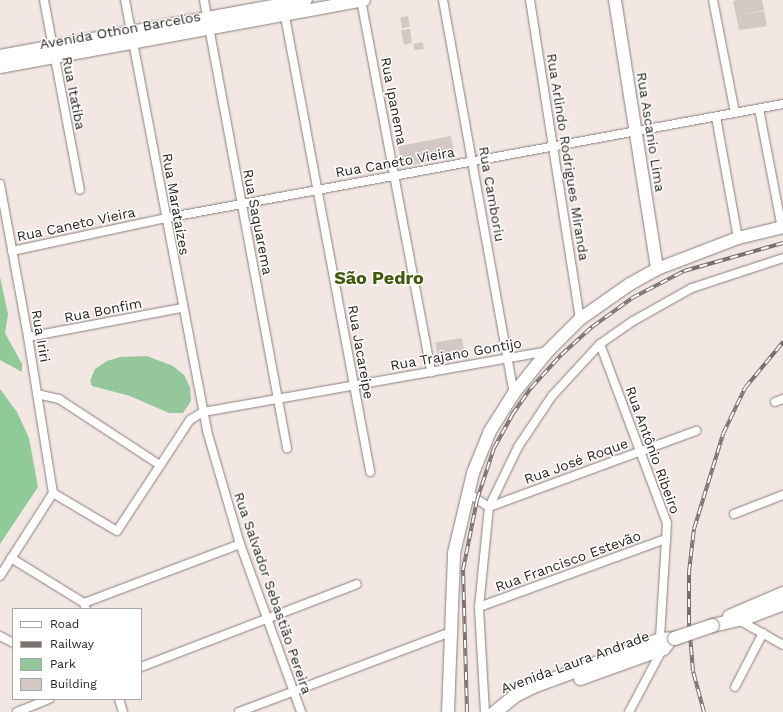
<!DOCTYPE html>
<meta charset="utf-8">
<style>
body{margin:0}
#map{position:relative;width:783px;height:712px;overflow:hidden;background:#f3e7e3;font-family:"Work Sans",sans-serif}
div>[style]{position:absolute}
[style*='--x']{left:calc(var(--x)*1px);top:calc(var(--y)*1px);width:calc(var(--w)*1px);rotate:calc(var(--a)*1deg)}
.green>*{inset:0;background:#94c79b}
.forest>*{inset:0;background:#8fca98}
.building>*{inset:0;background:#d4c8c4;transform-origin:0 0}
.roads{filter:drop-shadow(0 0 1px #897f7b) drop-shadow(0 0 1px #897f7b)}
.street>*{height:8px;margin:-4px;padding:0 4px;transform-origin:4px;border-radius:4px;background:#fff}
.secondary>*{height:12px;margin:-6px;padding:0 6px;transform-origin:6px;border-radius:6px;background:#fff}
.primary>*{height:13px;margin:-6.5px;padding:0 6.5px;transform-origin:6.5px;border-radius:6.5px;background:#fff}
.rail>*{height:4px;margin-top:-2px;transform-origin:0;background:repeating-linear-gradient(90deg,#fff 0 8px,#78716e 0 16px);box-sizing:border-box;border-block:1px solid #78716e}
.bridges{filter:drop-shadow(0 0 1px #897f7b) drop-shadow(0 0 1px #897f7b)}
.primary-bridge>*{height:13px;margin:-6.5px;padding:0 6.5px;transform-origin:6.5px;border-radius:6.5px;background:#fff}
span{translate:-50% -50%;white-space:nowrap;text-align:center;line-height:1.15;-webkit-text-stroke:3px #fff;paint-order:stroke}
.street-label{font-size:14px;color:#231f1d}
.district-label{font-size:18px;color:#44590e;font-weight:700}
.legend{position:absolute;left:12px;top:608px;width:130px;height:92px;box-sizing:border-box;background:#fff;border:1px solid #a7a5a5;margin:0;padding:5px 7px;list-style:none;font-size:12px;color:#231f1d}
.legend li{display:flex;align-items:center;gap:8px;height:20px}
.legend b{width:20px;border:1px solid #a7a5a5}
</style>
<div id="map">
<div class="green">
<div style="clip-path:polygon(147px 356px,173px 366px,184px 375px,190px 387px,191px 401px,183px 413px,169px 413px,130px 396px,92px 386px,90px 381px,95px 369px,107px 361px,120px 357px)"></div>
</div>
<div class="forest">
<div style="clip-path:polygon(0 277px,8px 314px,5px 333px,22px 364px,22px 372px,0 360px)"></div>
<div style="clip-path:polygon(0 389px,17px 412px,29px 438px,38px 487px,0 544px)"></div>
</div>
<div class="building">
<div style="clip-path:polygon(740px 0,762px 0,764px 10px,742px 15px,764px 11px,767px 26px,739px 30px,733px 1px)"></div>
<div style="left:408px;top:16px;width:11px;height:8px;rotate:80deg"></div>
<div style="clip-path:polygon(410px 29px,412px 43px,404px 45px,401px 30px)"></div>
<div style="left:423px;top:42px;width:7px;height:10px;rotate:82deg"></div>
<div style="left:451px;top:136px;width:21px;height:54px;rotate:79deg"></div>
<div style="left:462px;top:338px;width:18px;height:27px;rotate:81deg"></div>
</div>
<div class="roads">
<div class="street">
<div style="--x:44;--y:0;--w:193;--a:79.3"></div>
<div style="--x:125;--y:0;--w:439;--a:79.2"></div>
<div style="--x:207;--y:431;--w:118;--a:73.7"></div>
<div style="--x:240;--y:544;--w:179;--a:70"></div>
<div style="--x:204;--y:0;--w:456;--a:79.5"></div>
<div style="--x:361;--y:0;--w:379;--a:79.3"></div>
<div style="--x:443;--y:0;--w:399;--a:79.8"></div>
<div style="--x:530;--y:0;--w:323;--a:81.1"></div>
<div style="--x:713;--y:0;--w:115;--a:79"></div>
<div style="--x:284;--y:11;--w:469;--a:79.4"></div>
<div style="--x:759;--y:109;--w:121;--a:79.1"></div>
<div style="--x:716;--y:117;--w:123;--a:79.7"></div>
<div style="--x:0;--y:184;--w:156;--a:79.6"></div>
<div style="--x:28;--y:337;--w:158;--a:80.9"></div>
<div style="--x:12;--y:251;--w:157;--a:-12.1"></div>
<div style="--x:166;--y:218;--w:627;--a:-10.47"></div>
<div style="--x:28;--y:337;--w:157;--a:-10.7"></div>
<div style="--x:600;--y:344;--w:191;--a:69.5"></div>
<div style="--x:667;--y:523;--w:116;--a:93.5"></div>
<div style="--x:660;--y:639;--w:9;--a:72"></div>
<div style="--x:663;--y:648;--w:72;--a:118"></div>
<div style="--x:37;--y:394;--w:23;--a:13"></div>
<div style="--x:59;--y:399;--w:121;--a:33.2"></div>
<div style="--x:775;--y:402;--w:9;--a:-21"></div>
<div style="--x:53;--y:493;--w:74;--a:30.7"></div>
<div style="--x:117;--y:531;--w:133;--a:-56.7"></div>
<div style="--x:190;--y:420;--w:15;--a:-32"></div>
<div style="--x:203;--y:412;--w:350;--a:-10"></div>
<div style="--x:468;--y:493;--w:25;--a:34"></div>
<div style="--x:489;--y:507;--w:221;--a:-20.2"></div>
<div style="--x:734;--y:514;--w:53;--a:-21.2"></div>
<div style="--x:11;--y:558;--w:86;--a:31.7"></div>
<div style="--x:84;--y:603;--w:6;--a:72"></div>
<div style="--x:0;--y:576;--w:98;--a:-57.4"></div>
<div style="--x:84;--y:603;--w:167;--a:-20.7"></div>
<div style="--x:479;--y:607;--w:199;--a:-20"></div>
<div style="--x:737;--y:619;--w:53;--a:29.5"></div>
<div style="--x:0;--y:636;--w:15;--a:28"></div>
<div style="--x:141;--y:667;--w:231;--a:-21"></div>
<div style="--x:735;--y:687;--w:61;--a:-62.6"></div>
<div style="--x:119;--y:699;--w:14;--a:73"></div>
<div style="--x:17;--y:712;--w:35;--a:-22"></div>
<div style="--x:239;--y:712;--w:227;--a:-20.7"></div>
<div style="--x:485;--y:712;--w:105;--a:-93.3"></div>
<div style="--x:479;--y:607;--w:100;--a:-84.3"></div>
<div style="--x:489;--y:507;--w:67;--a:-64.2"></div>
<div style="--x:518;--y:447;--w:61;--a:-56.3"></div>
<div style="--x:552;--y:396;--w:71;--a:-47.3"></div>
<div style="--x:600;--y:344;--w:40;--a:-34.9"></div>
<div style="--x:633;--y:321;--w:68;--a:-29.2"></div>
<div style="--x:692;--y:288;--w:96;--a:-18.2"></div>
</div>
<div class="secondary">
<div style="--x:615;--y:0;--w:272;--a:81.1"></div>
<div style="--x:0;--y:56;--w:311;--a:-10.4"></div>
<div style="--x:0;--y:67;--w:370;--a:-10.4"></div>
<div style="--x:448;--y:712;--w:159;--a:-87.8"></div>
<div style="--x:454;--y:553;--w:82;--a:-76.6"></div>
<div style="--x:473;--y:473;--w:45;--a:-68"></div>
<div style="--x:490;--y:431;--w:45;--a:-57.7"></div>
<div style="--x:514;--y:393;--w:54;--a:-51"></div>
<div style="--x:548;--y:351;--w:45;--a:-45"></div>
<div style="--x:580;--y:319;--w:61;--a:-35"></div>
<div style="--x:630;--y:284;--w:31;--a:-29"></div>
<div style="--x:657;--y:269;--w:87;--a:-20.9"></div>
<div style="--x:738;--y:238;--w:46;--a:-13.7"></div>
</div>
<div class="primary">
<div style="--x:729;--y:616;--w:59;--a:-23.1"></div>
<div style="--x:712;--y:625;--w:36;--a:-13"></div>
<div style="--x:747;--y:617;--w:39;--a:-21"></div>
<div style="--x:580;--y:678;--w:88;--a:-19.9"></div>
<div style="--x:663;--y:648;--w:10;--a:-53"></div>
<div style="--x:494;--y:712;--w:27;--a:-39"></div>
<div style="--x:515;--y:695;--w:20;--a:-27"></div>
<div style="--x:533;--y:686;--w:135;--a:-20.3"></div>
<div style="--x:660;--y:639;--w:14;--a:-4"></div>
</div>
</div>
<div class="rail">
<div style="--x:467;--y:712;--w:142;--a:-91.6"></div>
<div style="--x:463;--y:570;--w:71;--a:-78.7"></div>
<div style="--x:477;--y:500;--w:55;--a:-71.9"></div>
<div style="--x:494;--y:448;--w:38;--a:-61"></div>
<div style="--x:512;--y:415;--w:33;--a:-55"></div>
<div style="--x:531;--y:388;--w:45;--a:-47.7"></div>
<div style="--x:561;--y:355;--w:42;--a:-42.1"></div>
<div style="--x:592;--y:327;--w:49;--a:-35.9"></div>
<div style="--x:632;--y:298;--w:59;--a:-27.4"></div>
<div style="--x:684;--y:271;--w:103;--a:-15.8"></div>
<div style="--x:704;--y:712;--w:42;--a:-105"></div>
<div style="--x:693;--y:671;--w:48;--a:-94.8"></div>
<div style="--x:689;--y:623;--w:51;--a:-90"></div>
<div style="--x:689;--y:572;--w:43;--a:-83.4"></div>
<div style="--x:694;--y:529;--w:99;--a:-73"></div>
<div style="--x:723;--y:434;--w:51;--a:-64.4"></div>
<div style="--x:745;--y:388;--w:60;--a:-50.4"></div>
</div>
<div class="bridges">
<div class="primary-bridge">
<div style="--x:674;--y:638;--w:40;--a:-18.9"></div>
</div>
</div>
<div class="street-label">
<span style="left:120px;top:30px;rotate:-10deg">Avenida Othon Barcelos</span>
<span style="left:74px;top:93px;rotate:79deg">Rua Itatiba</span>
<span style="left:394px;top:101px;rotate:79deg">Rua Ipanema</span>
<span style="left:651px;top:132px;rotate:81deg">Rua Ascanio Lima</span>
<span style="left:568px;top:157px;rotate:81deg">Rua Arlindo Rodrigues Miranda</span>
<span style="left:395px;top:162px;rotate:-10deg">Rua Caneto Vieira</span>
<span style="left:492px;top:194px;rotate:80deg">Rua Camboriu</span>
<span style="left:176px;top:204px;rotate:80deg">Rua Marataízes</span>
<span style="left:258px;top:222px;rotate:79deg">Rua Saquarema</span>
<span style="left:76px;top:224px;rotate:-12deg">Rua Caneto Vieira</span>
<span style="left:103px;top:310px;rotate:-11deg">Rua Bonfim</span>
<span style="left:41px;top:336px;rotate:80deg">Rua Iriri</span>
<span style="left:361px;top:352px;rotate:80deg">Rua Jacareipe</span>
<span style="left:456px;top:354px;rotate:-10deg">Rua Trajano Gontijo</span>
<span style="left:653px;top:450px;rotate:70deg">Rua Antônio Ribeiro</span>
<span style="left:576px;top:461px;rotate:-20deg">Rua José Roque</span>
<span style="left:568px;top:561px;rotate:-20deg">Rua Francisco Estevão</span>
<span style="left:273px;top:593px;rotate:71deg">Rua Salvador Sebastião Pereira</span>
<span style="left:575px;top:662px;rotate:-20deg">Avenida Laura Andrade</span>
</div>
<div class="district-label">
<span style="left:379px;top:278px">São Pedro</span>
</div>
<ul class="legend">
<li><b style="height:5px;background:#fff"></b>Road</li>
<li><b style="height:5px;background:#78716e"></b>Railway</li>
<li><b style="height:11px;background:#94c79b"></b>Park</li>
<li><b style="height:11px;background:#d4c8c4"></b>Building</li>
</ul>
</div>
